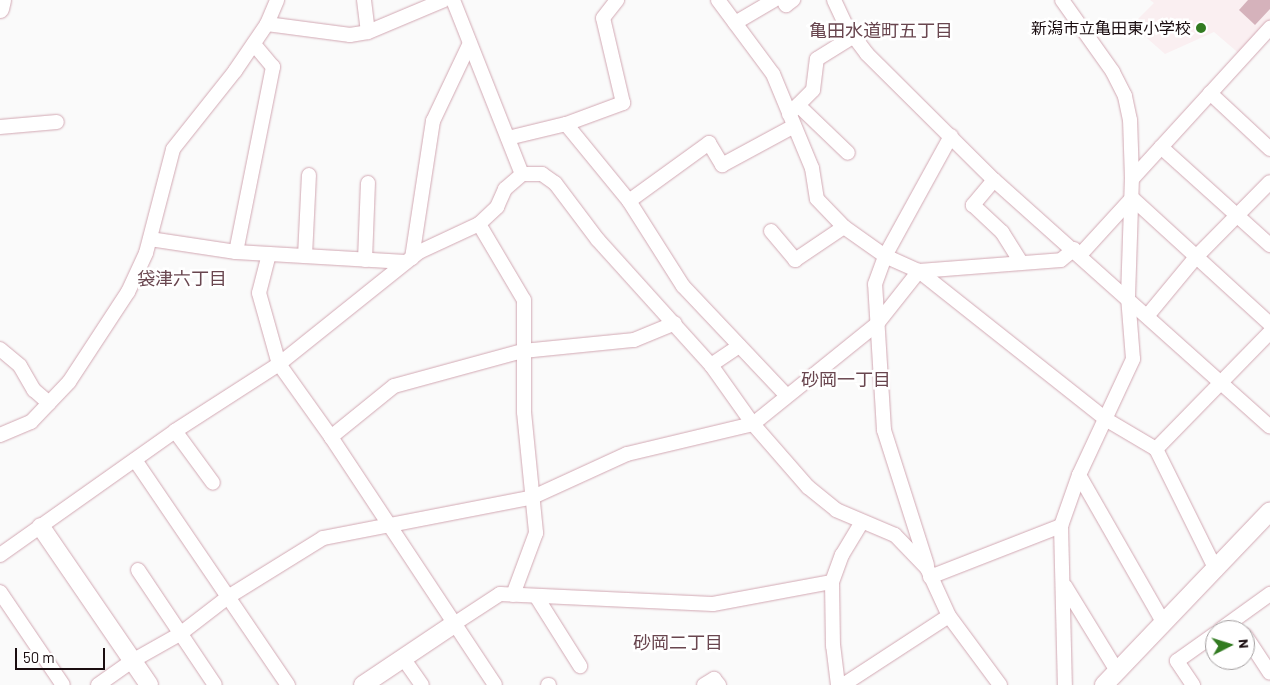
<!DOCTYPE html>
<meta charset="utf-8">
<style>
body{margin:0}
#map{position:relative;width:1270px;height:685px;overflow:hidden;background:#fafafa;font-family:Barlow,"Noto Sans JP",sans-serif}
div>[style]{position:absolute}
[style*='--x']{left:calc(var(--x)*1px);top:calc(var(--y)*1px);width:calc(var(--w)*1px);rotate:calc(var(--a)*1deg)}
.built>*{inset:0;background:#faeff1}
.water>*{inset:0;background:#d5b2bb}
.roads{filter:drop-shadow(0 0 1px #d2a8b3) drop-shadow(0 0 1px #d2a8b3)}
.minor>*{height:14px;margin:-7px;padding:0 7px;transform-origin:7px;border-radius:7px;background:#fff}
.tertiary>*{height:18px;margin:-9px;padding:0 9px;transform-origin:9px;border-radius:9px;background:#fff}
.dots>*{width:14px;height:14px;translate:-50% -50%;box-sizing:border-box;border:2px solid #fff;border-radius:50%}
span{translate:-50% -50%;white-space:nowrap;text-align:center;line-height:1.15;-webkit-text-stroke:5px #fff;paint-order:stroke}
.poi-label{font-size:16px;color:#1a0d10}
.right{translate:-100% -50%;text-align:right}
.neighbourhood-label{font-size:18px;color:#69464f}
.north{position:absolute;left:1205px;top:620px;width:50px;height:50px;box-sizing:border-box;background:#fff;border:1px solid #a39e9f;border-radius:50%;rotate:85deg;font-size:14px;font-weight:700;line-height:20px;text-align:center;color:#1a0d10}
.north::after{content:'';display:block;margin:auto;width:18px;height:22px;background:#327b21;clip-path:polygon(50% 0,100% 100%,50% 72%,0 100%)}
.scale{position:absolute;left:15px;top:648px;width:90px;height:22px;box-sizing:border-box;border:2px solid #1a0d10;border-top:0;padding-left:6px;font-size:15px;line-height:18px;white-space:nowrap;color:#1a0d10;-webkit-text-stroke:4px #fff;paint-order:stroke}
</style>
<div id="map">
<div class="built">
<div style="clip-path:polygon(1150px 0,1270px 0,1270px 24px,1242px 56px,1214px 32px,1165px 54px,1132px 25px,1154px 3px)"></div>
</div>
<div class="water">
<div style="clip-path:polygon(1248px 0,1270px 0,1270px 9px,1255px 25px,1239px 10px)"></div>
</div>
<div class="roads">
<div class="minor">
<div style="--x:364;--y:0;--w:32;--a:83"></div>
<div style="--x:453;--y:0;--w:187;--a:68.4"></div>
<div style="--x:718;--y:0;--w:92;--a:53.4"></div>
<div style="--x:773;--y:74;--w:102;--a:67.5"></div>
<div style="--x:812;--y:168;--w:31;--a:81"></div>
<div style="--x:817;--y:199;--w:39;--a:46"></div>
<div style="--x:844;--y:227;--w:50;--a:35.3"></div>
<div style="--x:885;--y:256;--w:37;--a:24"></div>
<div style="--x:919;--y:271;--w:240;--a:38.4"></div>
<div style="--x:1107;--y:420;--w:57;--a:30.6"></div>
<div style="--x:1156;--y:449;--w:135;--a:63.6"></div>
<div style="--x:783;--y:0;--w:6;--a:59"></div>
<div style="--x:786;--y:5;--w:9;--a:-36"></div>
<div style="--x:834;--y:0;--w:29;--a:65"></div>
<div style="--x:846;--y:26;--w:35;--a:53"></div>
<div style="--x:867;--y:54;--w:179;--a:44.8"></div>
<div style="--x:994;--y:180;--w:370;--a:41.8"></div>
<div style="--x:735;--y:23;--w:45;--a:-30.5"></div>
<div style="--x:267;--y:24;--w:84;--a:7.5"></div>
<div style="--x:350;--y:35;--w:18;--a:-9"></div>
<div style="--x:368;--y:32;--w:82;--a:-22.8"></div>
<div style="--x:1210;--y:93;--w:82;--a:43"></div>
<div style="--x:798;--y:105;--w:69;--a:43.8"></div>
<div style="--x:789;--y:114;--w:34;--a:-45"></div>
<div style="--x:813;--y:90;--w:31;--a:-83"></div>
<div style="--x:817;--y:59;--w:44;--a:-31.9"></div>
<div style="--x:566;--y:124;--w:99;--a:50.7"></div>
<div style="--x:629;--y:201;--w:101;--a:57.6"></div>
<div style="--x:683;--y:286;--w:151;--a:46.6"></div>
<div style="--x:0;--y:127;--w:57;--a:-5"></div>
<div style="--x:508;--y:138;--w:60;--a:-13.6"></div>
<div style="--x:566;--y:124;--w:61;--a:-20.2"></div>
<div style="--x:623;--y:103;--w:87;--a:-103.2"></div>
<div style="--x:603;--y:18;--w:23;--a:-52"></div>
<div style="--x:1161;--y:147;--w:147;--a:42"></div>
<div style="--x:1132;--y:179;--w:205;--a:-47.6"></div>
<div style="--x:994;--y:180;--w:33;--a:130"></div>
<div style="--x:973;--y:205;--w:40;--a:43"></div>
<div style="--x:1002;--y:232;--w:36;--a:58"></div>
<div style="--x:629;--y:201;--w:99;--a:-35.9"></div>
<div style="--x:709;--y:143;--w:26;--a:59"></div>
<div style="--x:722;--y:165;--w:82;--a:-28.4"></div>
<div style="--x:479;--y:224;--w:88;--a:59.4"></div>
<div style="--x:524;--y:300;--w:112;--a:90"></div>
<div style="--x:524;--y:412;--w:122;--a:84.3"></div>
<div style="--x:536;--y:533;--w:66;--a:110.4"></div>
<div style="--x:771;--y:231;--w:38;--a:50"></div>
<div style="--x:795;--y:260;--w:59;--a:-34"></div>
<div style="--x:150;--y:239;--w:87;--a:8.6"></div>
<div style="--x:236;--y:252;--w:170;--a:3.4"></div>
<div style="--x:236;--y:252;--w:189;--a:-78.7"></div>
<div style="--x:273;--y:67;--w:30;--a:-130"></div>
<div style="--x:269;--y:254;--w:40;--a:104.4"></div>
<div style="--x:259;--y:293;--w:74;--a:74.3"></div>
<div style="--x:279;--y:364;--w:90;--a:54.5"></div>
<div style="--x:331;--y:437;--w:297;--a:56.5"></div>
<div style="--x:1080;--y:255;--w:77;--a:-47.6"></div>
<div style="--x:1132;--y:198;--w:187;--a:42.4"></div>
<div style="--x:305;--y:256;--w:81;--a:-87.2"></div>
<div style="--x:412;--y:258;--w:139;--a:-81.3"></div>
<div style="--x:433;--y:121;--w:86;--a:-64.6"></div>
<div style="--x:365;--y:260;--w:77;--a:-87.8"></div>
<div style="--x:1148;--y:315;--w:75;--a:-50.4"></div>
<div style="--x:1196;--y:257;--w:105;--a:-45.4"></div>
<div style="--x:0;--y:349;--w:26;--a:40"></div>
<div style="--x:20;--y:366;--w:28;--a:60"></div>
<div style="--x:34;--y:390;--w:20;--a:41"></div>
<div style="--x:711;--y:365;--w:34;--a:-34"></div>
<div style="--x:175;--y:431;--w:64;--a:53.8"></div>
<div style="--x:0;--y:435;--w:34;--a:-23"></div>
<div style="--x:31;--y:422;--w:55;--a:-46.5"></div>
<div style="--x:69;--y:382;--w:108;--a:-56.8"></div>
<div style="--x:128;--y:292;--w:43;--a:-65.2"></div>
<div style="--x:146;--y:253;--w:107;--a:-75.4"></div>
<div style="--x:173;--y:149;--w:100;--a:-51.5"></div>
<div style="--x:235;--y:71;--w:57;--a:-55.8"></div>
<div style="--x:267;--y:24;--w:26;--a:-67"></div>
<div style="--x:331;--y:437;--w:81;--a:-39"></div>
<div style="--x:394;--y:386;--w:134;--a:-15.2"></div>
<div style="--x:523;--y:351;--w:112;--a:-5.7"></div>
<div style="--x:634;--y:340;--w:44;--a:-22.5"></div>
<div style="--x:1156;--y:449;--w:163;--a:-45.7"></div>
<div style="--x:135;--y:460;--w:272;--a:55.8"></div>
<div style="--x:1079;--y:475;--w:167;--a:60.2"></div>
<div style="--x:1061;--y:526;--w:159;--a:88.6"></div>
<div style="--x:0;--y:555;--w:214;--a:-35.3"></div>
<div style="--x:175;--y:431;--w:124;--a:-32.8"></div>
<div style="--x:279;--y:364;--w:179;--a:-38.7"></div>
<div style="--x:419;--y:252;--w:66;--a:-25"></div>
<div style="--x:479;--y:224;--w:25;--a:-43"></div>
<div style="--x:497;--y:207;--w:20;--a:-66"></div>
<div style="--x:505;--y:189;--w:23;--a:-41"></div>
<div style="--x:522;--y:174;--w:20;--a:0"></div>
<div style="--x:542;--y:174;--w:16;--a:35"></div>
<div style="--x:555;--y:183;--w:71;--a:53"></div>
<div style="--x:598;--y:240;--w:169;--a:47.9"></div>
<div style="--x:711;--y:365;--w:72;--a:54.6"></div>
<div style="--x:753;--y:424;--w:84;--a:48.9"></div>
<div style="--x:808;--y:487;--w:36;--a:39"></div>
<div style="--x:836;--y:510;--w:64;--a:23"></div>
<div style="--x:895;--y:535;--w:46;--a:45.9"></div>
<div style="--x:927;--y:568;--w:53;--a:65.4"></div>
<div style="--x:949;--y:616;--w:86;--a:53.5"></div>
<div style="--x:927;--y:565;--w:142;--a:-107.7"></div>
<div style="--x:884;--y:430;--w:146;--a:-93.5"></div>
<div style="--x:875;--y:284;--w:30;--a:-70"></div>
<div style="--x:885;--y:256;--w:137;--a:-61.2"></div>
<div style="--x:138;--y:570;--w:138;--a:56.2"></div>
<div style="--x:930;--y:577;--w:141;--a:-21.3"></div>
<div style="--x:1061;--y:526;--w:54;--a:-70.6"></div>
<div style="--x:1079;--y:475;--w:128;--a:-65"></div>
<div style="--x:1133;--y:359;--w:62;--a:-94.6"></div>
<div style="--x:1128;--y:297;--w:118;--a:-88.1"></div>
<div style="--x:1132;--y:179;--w:59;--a:-91.9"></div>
<div style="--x:1130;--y:120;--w:25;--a:-102"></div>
<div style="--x:1125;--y:96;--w:27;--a:-117"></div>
<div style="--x:1113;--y:72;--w:88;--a:-125.3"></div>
<div style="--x:1065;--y:586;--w:100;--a:58.5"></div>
<div style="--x:0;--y:592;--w:112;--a:55.9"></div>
<div style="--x:536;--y:596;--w:83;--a:57.8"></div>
<div style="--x:454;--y:624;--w:55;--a:-33.1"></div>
<div style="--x:500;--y:594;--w:213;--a:2.7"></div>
<div style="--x:713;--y:604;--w:121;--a:-10.5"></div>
<div style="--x:1220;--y:630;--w:62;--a:-35.8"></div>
<div style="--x:1245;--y:635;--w:45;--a:56.7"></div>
<div style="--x:403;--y:658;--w:33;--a:55"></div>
<div style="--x:98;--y:685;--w:42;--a:-35.2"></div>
<div style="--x:132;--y:661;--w:55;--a:-29.4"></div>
<div style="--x:180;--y:634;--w:61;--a:-37.6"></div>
<div style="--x:228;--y:597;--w:112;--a:-31.8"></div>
<div style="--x:323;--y:538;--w:214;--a:-11"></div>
<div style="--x:533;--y:497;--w:103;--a:-24.6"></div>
<div style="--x:627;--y:454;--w:130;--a:-13.4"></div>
<div style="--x:753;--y:424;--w:159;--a:-38.9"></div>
<div style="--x:877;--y:324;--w:68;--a:-51.6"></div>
<div style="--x:919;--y:271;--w:142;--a:-4.4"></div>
<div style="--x:1061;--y:260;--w:17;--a:-40"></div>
<div style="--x:548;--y:685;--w:1;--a:0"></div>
<div style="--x:704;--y:685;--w:12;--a:-31"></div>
<div style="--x:714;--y:679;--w:8;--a:50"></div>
<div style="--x:838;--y:685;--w:39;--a:-97"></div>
<div style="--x:833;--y:646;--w:64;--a:-90.9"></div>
<div style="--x:832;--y:582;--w:29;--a:-70"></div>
<div style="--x:842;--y:555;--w:37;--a:-59"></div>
<div style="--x:843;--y:685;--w:126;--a:-33.1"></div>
<div style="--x:1193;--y:685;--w:29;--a:-124"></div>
<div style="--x:1177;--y:661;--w:47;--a:-35.4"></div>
</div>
<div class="tertiary">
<div style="--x:0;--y:9;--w:9;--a:-77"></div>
<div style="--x:41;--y:527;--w:191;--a:55.6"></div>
<div style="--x:363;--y:685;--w:110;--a:-33.8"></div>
<div style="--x:1104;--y:685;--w:240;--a:-46.3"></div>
</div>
</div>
<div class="dots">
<div style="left:1201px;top:28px;background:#327b21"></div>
</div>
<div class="poi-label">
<span class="right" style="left:1191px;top:28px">新潟市立亀田東小学校</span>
</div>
<div class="neighbourhood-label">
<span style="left:881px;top:30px">亀田水道町五丁目</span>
<span style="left:182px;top:278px">袋津六丁目</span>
<span style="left:846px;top:379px">砂岡一丁目</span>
<span style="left:678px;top:642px">砂岡二丁目</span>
</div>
<div class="north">N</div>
<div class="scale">50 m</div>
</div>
